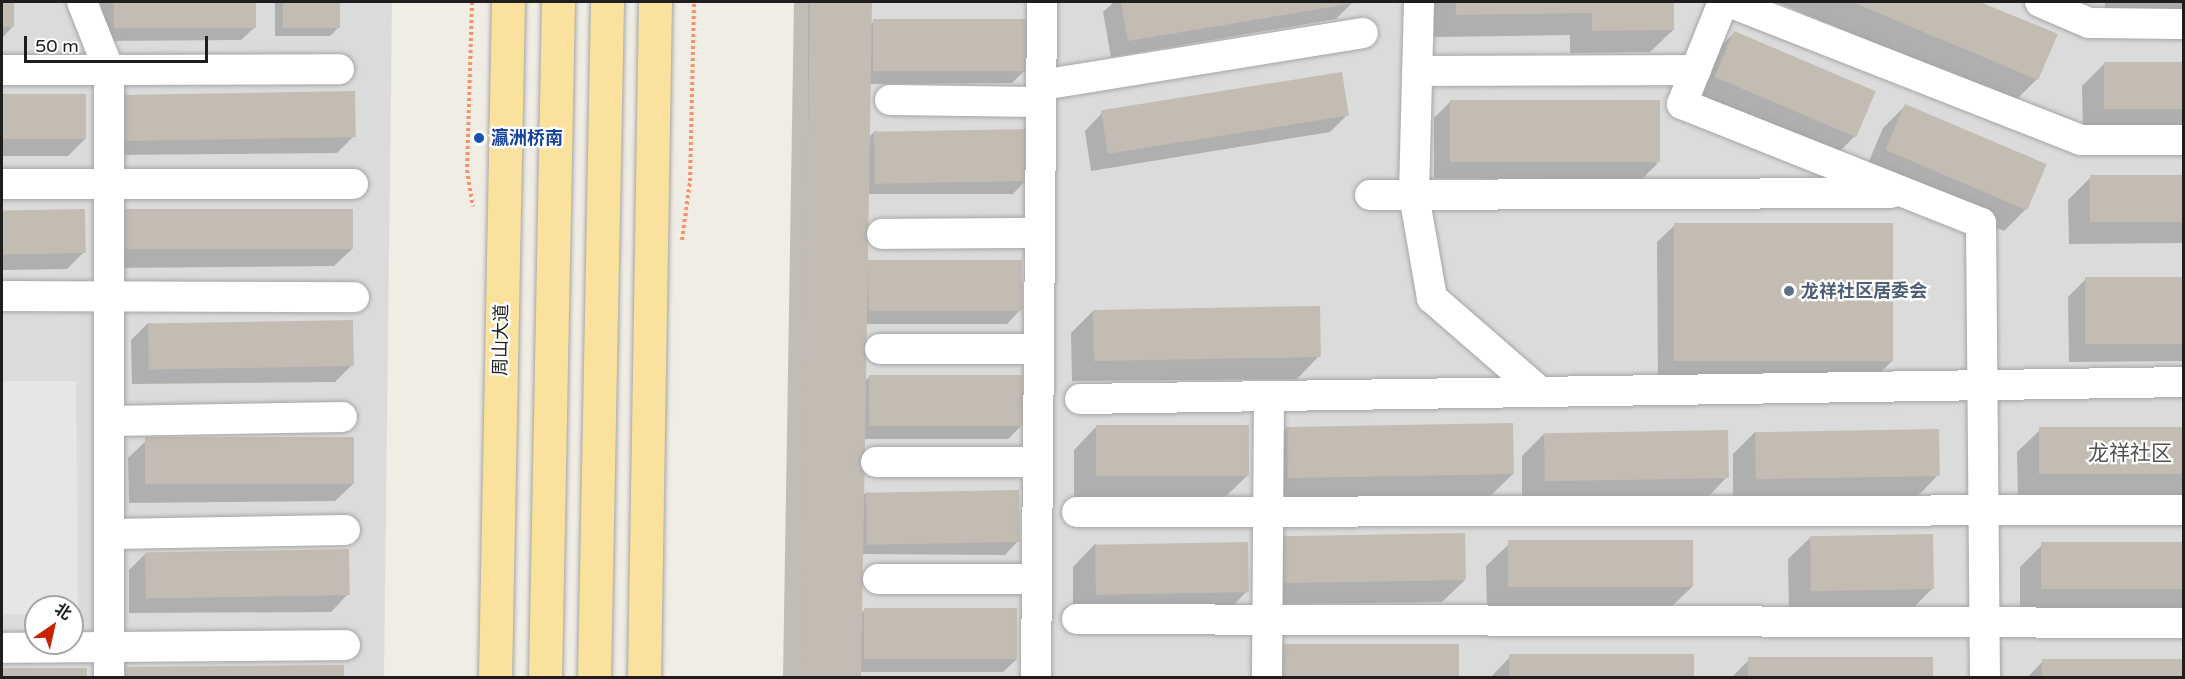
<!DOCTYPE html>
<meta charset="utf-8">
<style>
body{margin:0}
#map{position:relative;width:2185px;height:679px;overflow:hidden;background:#efede4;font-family:"Varela Round","Noto Sans SC",sans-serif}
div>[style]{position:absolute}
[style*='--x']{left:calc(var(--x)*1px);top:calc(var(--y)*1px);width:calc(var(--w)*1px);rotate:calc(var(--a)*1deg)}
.residential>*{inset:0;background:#dcdbdb;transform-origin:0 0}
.parking>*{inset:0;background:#e6e6e6}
.shadow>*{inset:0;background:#0003;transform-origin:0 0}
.building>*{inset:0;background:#c3bcb3;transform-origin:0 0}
.path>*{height:4px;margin-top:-2px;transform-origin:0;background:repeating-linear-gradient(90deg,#f8906c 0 3px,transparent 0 6px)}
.roads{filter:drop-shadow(0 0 2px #a5a5a5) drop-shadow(0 0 2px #a5a5a5)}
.minor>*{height:30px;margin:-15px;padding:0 15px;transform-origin:15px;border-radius:15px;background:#fff}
.major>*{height:33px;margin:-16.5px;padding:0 16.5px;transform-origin:16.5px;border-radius:16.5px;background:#fae19d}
.dots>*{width:16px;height:16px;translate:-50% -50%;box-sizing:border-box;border:3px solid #fff;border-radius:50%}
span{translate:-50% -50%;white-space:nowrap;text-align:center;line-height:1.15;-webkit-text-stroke:4.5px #fff;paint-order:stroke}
.transit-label{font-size:18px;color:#164399;font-weight:700}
.left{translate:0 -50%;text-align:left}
.service-label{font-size:18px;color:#4e5e75;font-weight:700}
.street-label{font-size:18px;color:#1e1e1e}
.quarter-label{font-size:21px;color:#515151}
.frame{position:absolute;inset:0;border:3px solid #1e1e1e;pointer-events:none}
.north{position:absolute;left:24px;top:595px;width:60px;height:60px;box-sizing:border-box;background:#fff;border:2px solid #a5a5a5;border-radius:50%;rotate:34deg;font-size:16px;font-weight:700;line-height:24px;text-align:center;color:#1e1e1e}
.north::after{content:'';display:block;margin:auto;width:21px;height:27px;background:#c92203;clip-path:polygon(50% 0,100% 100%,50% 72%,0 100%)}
.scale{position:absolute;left:24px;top:36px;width:184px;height:27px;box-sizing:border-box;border:3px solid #1e1e1e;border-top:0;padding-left:8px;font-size:18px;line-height:21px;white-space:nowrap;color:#1e1e1e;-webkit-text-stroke:4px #fff;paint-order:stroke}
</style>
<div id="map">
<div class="residential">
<div style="clip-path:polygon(evenodd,2px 2px,392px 2px,384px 677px,2px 677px,2px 2px,36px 607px,72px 607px,72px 643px,36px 643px,36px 607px)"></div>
<div style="left:808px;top:2px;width:1375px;height:676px"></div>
</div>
<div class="parking">
<div style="clip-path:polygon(2px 381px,76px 381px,78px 613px,72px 613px,72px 607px,36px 607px,36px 614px,2px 614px)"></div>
</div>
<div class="shadow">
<div style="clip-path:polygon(2px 2px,13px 2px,13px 26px,2px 38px)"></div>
<div style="clip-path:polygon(101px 2px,254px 2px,255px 27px,241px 40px,101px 41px)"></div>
<div style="clip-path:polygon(275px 2px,338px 2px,339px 27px,330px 36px,275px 36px)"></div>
<div style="clip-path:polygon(794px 2px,870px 2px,870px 25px,874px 21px,1025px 70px,1012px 83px,869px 84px,868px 138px,875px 131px,1026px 180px,1013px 194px,867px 194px,866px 264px,869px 261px,1020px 310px,1007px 324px,865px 324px,864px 382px,870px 376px,1022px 425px,1008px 439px,863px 439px,862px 496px,867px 492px,1018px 541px,1005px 555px,862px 554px,861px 614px,865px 609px,1017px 659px,1003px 672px,860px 672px,860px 678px,783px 678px)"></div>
<div style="clip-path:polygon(1114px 2px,1353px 2px,1336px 19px,1111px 57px,1103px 12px)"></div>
<div style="clip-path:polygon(1433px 2px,1672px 2px,1673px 30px,1650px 52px,1570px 53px,1570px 35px,1434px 37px)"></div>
<div style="clip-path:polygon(1777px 2px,1977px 2px,2056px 35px,2037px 79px,2014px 102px)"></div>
<div style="left:2105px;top:2px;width:79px;height:12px"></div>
<div style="clip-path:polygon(1734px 33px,1855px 136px,1833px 158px,1693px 100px,1712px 55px)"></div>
<div style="clip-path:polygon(2184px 63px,2184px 130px,2083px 131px,2082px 86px,2104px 64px)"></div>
<div style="clip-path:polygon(84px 96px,85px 139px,68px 156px,2px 156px,2px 97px)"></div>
<div style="clip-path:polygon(1451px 101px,1658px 163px,1641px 180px,1434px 178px,1434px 118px)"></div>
<div style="clip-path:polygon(1905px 106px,2026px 209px,2004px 231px,1864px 173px,1883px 128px)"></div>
<div style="clip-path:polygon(106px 112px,354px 136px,337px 153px,106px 155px)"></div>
<div style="clip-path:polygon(1102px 113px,1348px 114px,1330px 132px,1091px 171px,1085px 131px)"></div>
<div style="clip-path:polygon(2184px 176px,2184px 243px,2069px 244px,2068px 200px,2091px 177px)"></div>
<div style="clip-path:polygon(2px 211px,84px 211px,84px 252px,67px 269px,2px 270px)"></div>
<div style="clip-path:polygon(125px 212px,352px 249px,334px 266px,108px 268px,108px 229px)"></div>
<div style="clip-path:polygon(1675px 225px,1893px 360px,1876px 377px,1658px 378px,1657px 242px)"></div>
<div style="clip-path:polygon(2184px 279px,2184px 361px,2069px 362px,2068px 297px,2085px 280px)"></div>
<div style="clip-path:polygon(1094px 310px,1319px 356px,1297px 379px,1072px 381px,1071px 333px)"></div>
<div style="clip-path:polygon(148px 323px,352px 365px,335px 382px,132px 384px,131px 340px)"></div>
<div style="clip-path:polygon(1096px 427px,1248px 475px,1225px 497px,1074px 498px,1074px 450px)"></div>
<div style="clip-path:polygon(1287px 427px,1513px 474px,1490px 496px,1265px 498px,1265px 450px)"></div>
<div style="clip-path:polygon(2184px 429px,2184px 496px,2018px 497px,2017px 452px,2040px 430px)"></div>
<div style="clip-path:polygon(1755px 432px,1938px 475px,1916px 498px,1733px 500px,1733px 454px)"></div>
<div style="clip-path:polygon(1544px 434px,1727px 477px,1705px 500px,1522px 501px,1522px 456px)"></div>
<div style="clip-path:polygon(146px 441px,353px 484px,335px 501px,129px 503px,128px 458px)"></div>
<div style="clip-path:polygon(1811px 537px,1932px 589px,1910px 611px,1789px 612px,1788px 559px)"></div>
<div style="clip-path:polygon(1095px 544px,1247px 591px,1225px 614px,1073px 615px,1073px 567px)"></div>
<div style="clip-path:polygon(1509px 544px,1692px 587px,1669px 609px,1487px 611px,1486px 566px)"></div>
<div style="clip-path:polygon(2184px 544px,2184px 611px,2020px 612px,2020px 567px,2042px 545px)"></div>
<div style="clip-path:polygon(146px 553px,348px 594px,331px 612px,129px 613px,129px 570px)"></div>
<div style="clip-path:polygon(1259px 559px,1465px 580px,1442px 602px,1260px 604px)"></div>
<div style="clip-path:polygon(1510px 657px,1693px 678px,1490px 678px)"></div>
<div style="clip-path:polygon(1749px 660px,1932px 678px,1731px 678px)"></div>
<div style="clip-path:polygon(2042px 662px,2184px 678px,2027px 678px)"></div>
</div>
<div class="building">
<div style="left:2px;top:2px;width:12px;height:25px"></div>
<div style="left:114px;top:2px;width:142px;height:26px"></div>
<div style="left:283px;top:2px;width:57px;height:26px"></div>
<div style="clip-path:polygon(810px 2px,872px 2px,868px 260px,1022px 260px,1022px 311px,869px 311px,868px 263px,861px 678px,800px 678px)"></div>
<div style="clip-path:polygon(1121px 2px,1355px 2px,1355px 3px,1128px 41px)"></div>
<div style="clip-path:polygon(1456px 2px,1674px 2px,1674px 30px,1592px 31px,1592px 13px,1456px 15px)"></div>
<div style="clip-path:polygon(1852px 2px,1980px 2px,2058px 34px,2038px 80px)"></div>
<div style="left:873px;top:19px;width:154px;height:52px"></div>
<div style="left:1734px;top:31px;width:154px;height:50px;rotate:23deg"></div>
<div style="left:2104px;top:62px;width:80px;height:47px"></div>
<div style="left:1342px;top:72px;width:44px;height:244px;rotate:81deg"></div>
<div style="left:355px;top:91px;width:46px;height:233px;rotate:89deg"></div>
<div style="left:86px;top:94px;width:45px;height:84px;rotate:90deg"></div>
<div style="left:1450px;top:100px;width:210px;height:62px"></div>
<div style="left:1905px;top:104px;width:154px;height:50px;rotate:23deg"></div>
<div style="left:1027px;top:129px;width:52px;height:153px;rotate:89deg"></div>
<div style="left:2184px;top:175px;width:47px;height:94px;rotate:90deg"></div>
<div style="left:85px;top:209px;width:44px;height:83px;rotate:89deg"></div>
<div style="left:353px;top:209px;width:40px;height:229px;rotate:90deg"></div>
<div style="left:1674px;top:223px;width:219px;height:138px"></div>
<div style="left:2184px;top:277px;width:67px;height:99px;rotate:90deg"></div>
<div style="left:1320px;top:306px;width:51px;height:227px;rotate:89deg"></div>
<div style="left:353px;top:320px;width:46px;height:205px;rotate:89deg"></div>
<div style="left:869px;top:375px;width:154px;height:51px"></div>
<div style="left:1513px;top:423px;width:51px;height:226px;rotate:89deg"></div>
<div style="left:1249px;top:425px;width:51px;height:153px;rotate:90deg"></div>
<div style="left:2184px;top:427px;width:47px;height:145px;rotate:90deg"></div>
<div style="left:1939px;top:429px;width:47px;height:184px;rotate:89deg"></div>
<div style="left:1728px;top:430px;width:48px;height:184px;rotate:89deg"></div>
<div style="left:354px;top:437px;width:47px;height:209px;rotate:90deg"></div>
<div style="left:1019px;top:490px;width:52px;height:153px;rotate:89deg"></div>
<div style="left:1465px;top:533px;width:47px;height:184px;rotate:89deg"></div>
<div style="left:1933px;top:534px;width:55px;height:123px;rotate:89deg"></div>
<div style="left:1693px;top:540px;width:47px;height:185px;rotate:90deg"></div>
<div style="left:1248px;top:542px;width:50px;height:153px;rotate:89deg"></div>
<div style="left:2184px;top:542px;width:47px;height:143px;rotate:90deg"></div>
<div style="left:349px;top:549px;width:46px;height:204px;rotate:89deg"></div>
<div style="left:864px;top:608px;width:153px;height:51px"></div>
<div style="left:1459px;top:644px;width:34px;height:185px;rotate:90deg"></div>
<div style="left:1694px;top:654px;width:24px;height:185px;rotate:90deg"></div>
<div style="left:1933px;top:657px;width:21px;height:185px;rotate:90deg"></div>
<div style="left:2184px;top:659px;width:19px;height:142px;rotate:90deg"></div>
<div style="clip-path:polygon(344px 665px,344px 678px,125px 678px,125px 667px)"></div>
<div style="left:87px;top:668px;width:10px;height:85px;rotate:90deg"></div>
</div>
<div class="path">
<div style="--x:472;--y:2;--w:168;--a:91.7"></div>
<div style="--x:467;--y:170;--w:37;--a:81"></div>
<div style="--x:682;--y:240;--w:60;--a:-82.3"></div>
<div style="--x:690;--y:181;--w:179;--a:-88.7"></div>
</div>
<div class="roads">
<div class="minor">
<div style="--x:82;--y:2;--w:73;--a:68.3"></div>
<div style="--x:109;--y:70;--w:230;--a:-0.2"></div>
<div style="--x:1419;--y:2;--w:193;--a:91.5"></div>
<div style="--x:1414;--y:195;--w:105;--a:80.1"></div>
<div style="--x:1432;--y:298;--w:143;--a:41"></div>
<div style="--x:1723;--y:2;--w:110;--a:111.9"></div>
<div style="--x:1682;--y:104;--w:322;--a:21.7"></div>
<div style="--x:1981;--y:223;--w:455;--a:89.5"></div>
<div style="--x:1729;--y:2;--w:378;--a:21.4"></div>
<div style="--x:2081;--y:140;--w:103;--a:0"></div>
<div style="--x:2040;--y:2;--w:53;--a:23.2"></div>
<div style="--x:2089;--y:23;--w:95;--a:0.6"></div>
<div style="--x:2;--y:70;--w:107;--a:0"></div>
<div style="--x:109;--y:70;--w:608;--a:90"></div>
<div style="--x:1417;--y:71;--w:279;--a:-0.2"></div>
<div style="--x:1042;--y:85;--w:325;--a:-9.2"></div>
<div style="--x:890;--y:100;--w:151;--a:0.8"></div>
<div style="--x:2;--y:184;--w:351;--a:0"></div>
<div style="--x:1370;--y:195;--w:521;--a:-0.22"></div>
<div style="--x:882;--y:234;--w:158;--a:-0.4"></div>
<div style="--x:2;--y:296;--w:352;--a:0.2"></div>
<div style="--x:880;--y:349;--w:159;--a:0"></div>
<div style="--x:1080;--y:399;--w:1104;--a:-0.88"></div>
<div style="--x:110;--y:421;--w:232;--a:-1"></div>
<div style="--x:876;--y:462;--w:162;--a:0"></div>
<div style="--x:1077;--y:512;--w:1107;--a:-0.1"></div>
<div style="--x:110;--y:534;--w:235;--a:-1"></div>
<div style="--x:878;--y:579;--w:159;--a:0"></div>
<div style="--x:1077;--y:619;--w:1107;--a:0.21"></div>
<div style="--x:2;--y:648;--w:343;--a:-0.5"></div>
<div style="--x:1036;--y:678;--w:676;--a:-89.49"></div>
<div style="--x:1267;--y:678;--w:282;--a:-89.6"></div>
</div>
<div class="major">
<div style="--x:495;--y:678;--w:676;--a:-88.9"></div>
<div style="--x:545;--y:678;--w:676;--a:-88.9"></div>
<div style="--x:594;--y:678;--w:676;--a:-88.9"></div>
<div style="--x:644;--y:678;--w:676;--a:-89.07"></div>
</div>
</div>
<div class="dots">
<div style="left:479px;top:138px;background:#1a4fb4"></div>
<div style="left:1789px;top:291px;background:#5c6f8a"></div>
</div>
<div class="transit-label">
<span class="left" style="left:491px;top:138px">瀛洲桥南</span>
</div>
<div class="service-label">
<span class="left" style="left:1801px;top:291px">龙祥社区居委会</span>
</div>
<div class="street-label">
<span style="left:501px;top:340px;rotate:-89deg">周山大道</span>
</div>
<div class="quarter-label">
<span style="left:2130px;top:454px">龙祥社区</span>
</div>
<div class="frame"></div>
<div class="north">北</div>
<div class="scale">50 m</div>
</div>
